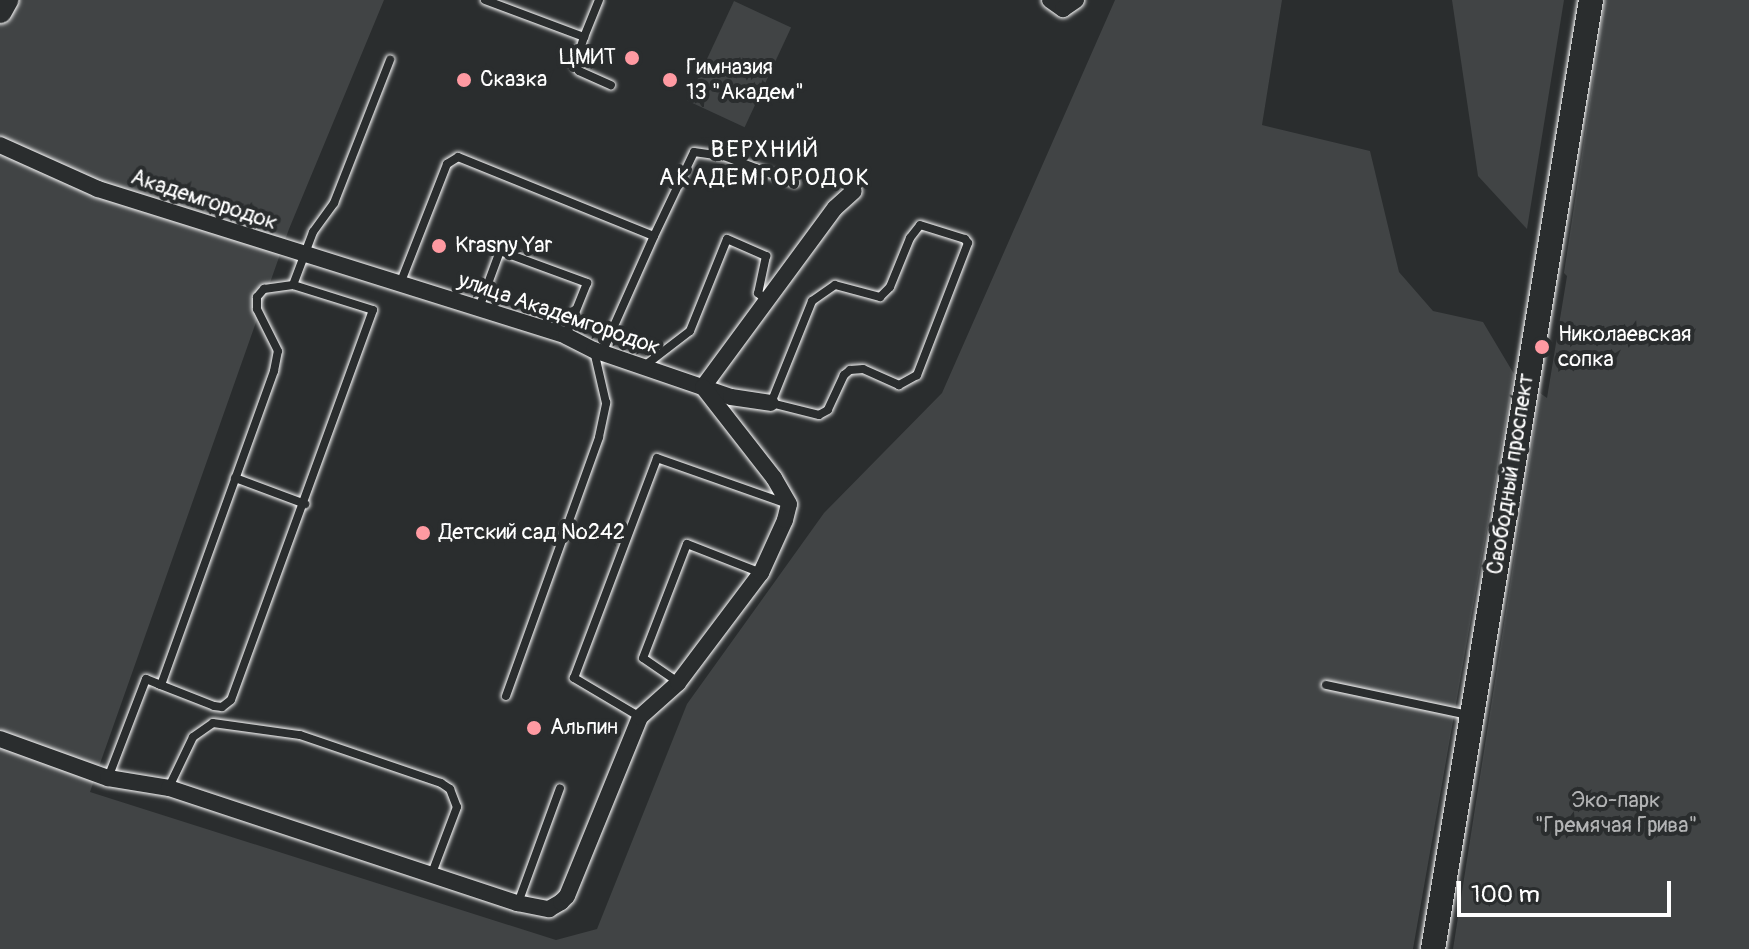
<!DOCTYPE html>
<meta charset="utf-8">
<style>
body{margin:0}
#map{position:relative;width:1749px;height:949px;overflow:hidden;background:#2a2d2e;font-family:Pangolin,sans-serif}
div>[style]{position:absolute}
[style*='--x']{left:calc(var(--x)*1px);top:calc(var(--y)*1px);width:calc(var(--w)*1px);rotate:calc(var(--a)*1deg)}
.green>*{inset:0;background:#414445;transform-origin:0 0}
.roads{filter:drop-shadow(0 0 2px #fff) drop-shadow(0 0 2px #fff)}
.service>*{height:8px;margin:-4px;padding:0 4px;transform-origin:4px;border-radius:4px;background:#2a2d2e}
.minor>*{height:16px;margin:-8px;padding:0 8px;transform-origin:8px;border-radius:8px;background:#2a2d2e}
.secondary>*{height:24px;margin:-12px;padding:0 12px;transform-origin:12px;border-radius:12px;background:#2a2d2e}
.dots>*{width:22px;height:22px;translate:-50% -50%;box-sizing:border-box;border:4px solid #2a2d2e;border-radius:50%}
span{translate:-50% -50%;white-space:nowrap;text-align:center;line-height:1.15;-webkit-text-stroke:8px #2a2d2e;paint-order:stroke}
.poi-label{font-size:22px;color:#fff}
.right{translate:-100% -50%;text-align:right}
.left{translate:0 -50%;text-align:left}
.street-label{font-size:22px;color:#fff}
.park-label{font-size:22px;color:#b3b4b5}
.neighbourhood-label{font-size:24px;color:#fff;letter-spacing:2px}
.scale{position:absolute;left:1457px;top:881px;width:214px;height:36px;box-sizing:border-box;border:4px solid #fff;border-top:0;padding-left:10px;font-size:24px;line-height:28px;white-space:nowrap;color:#fff;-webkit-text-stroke:6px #2a2d2e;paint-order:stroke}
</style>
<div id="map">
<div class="green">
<div style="clip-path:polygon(0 0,384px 0,289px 229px,90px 792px,556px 940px,597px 929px,687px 704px,824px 513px,942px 393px,1115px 0,1282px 0,1262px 125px,1370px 151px,1399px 272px,1433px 311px,1483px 322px,1514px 374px,1413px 949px,0 949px)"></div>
<div style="clip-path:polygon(1452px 0,1564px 0,1527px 229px,1478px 176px)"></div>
<div style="clip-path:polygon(1605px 0,1749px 0,1749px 949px,1453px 949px,1540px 393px,1547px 398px,1567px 276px,1564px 273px)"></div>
<div style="left:734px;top:1px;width:63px;height:110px;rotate:25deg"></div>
</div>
<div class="roads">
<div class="service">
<div style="--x:485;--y:0;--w:106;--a:20.5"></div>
<div style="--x:584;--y:37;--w:40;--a:-68"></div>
<div style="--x:584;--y:37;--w:29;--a:108"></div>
<div style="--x:575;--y:65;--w:7;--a:56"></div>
<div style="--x:579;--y:71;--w:35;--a:24"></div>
<div style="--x:920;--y:225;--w:47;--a:17.3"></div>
<div style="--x:965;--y:239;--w:5;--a:53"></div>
<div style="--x:968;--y:243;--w:142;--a:111.1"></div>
<div style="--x:917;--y:375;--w:21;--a:151"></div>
<div style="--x:899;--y:385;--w:39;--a:-156"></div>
<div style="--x:863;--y:369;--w:13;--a:176"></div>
<div style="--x:850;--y:370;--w:8;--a:140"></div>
<div style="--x:844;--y:375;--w:38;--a:115"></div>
<div style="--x:828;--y:410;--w:10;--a:151"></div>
<div style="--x:819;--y:415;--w:49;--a:-166"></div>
<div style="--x:771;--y:403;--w:110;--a:-68.1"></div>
<div style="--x:812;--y:301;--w:28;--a:-35"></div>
<div style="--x:835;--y:285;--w:47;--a:14.9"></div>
<div style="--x:880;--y:297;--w:14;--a:-45"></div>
<div style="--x:890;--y:287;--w:53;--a:-67.8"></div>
<div style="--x:910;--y:238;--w:16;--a:-52"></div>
<div style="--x:654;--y:236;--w:93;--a:-64.5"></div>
<div style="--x:694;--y:152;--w:30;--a:8"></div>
<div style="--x:724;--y:156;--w:76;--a:20.8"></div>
<div style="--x:400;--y:284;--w:129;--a:-68.6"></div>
<div style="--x:447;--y:164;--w:13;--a:-32"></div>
<div style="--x:458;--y:157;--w:211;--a:22"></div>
<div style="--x:654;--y:236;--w:128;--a:114"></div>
<div style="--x:479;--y:308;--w:61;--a:-69.8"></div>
<div style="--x:500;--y:251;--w:93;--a:20.2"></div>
<div style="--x:587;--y:283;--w:56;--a:112"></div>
<div style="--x:643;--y:367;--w:59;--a:-37.5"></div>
<div style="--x:690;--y:331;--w:99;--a:-68.1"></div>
<div style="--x:727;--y:239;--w:43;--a:23.6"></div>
<div style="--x:766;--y:256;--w:38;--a:102"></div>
<div style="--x:758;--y:293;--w:11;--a:41"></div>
<div style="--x:235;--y:478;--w:75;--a:20.4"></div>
<div style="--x:678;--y:682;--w:42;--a:-145.6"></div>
<div style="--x:643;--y:658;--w:122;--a:-68.9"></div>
<div style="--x:687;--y:544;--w:79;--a:21.4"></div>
<div style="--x:158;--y:684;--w:60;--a:21.4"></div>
<div style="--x:214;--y:706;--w:8;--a:7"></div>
<div style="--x:222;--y:707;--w:11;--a:-38"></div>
<div style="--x:231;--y:700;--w:415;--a:-70"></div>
<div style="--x:373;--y:310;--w:84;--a:-162.6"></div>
<div style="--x:1326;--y:685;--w:145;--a:11.9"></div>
<div style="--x:506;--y:696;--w:275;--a:-70.2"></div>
<div style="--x:599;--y:437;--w:35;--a:-78"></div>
<div style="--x:606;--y:403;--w:53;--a:-103"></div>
<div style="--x:640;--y:717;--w:77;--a:-149.4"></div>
<div style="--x:574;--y:678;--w:235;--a:-69.3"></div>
<div style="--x:657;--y:458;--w:136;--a:19.4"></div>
<div style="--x:108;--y:778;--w:106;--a:-69"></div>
<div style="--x:146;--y:679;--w:16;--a:22"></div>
<div style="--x:161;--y:685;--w:334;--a:-70.2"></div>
<div style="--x:274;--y:371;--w:20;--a:-79"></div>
<div style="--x:278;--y:351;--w:47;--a:-116.6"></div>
<div style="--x:257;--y:309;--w:12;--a:-90"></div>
<div style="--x:257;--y:297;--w:11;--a:-49"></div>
<div style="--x:264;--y:289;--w:29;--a:-8"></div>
<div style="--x:293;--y:285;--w:57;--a:-69.3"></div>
<div style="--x:313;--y:232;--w:36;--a:-54"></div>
<div style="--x:334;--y:203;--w:154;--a:-68.6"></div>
<div style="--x:169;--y:787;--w:55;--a:-64.4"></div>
<div style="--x:193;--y:737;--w:24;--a:-35"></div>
<div style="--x:213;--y:723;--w:88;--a:7.9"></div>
<div style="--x:300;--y:735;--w:149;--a:18.8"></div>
<div style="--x:441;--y:783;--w:11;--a:34"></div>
<div style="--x:450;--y:789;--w:19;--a:69"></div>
<div style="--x:457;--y:807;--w:71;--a:110.7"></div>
<div style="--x:518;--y:903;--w:122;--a:-69.9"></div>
</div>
<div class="minor">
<div style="--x:1050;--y:0;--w:16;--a:35"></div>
<div style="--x:1063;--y:9;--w:16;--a:-35"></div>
<div style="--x:0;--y:145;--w:107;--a:24.2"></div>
<div style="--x:98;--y:189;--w:491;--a:17.4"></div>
<div style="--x:566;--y:336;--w:31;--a:27"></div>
<div style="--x:594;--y:350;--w:145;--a:18.9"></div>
<div style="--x:731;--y:397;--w:40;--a:8.5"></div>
<div style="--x:703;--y:387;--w:222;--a:-53.6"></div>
<div style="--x:835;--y:208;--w:25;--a:-42"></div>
<div style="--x:0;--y:739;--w:115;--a:19.9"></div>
<div style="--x:108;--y:778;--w:62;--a:9.3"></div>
<div style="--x:169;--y:788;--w:367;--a:18.3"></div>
<div style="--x:517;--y:903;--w:33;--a:11"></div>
<div style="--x:549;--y:909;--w:14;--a:-30"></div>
<div style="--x:561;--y:902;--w:8;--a:-45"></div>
<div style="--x:567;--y:896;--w:193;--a:-67.8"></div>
<div style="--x:640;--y:717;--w:51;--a:-41.8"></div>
<div style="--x:678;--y:683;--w:138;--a:-53"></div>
<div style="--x:761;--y:573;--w:58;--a:-65.6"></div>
<div style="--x:785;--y:520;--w:16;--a:-76"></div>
<div style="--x:789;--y:504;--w:30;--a:-120"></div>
<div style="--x:774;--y:478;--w:115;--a:-128"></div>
</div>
<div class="secondary">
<div style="--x:0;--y:11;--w:13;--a:-61"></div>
<div style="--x:1433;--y:949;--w:962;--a:-80.55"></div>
</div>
</div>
<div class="dots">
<div style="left:632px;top:58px;background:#ff9aa2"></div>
<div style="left:464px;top:80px;background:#ff9aa2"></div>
<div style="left:670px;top:80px;background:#ff9aa2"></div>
<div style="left:439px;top:246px;background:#ff9aa2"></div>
<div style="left:1542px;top:347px;background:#ff9aa2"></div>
<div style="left:423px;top:533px;background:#ff9aa2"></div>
<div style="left:534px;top:728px;background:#ff9aa2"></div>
</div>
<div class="poi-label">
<span class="right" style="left:616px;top:58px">ЦМИТ</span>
<span class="left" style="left:686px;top:80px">Гимназия<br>13 "Академ"</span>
<span class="left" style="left:480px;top:80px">Сказка</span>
<span class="left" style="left:455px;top:246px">Krasny Yar</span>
<span class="left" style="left:1558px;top:347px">Николаевская<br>сопка</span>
<span class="left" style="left:439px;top:533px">Детский сад №242</span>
<span class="left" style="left:550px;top:728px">Альпин</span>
</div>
<div class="street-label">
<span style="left:204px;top:200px;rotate:18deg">Академгородок</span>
<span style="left:559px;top:314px;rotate:19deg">улица Академгородок</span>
<span style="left:1511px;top:474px;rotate:-81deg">Свободный проспект</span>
</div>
<div class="park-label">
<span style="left:1616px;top:813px">Эко-парк<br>"Гремячая Грива"</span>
</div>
<div class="neighbourhood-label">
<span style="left:765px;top:164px">ВЕРХНИЙ<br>АКАДЕМГОРОДОК</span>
</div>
<div class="scale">100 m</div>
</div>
